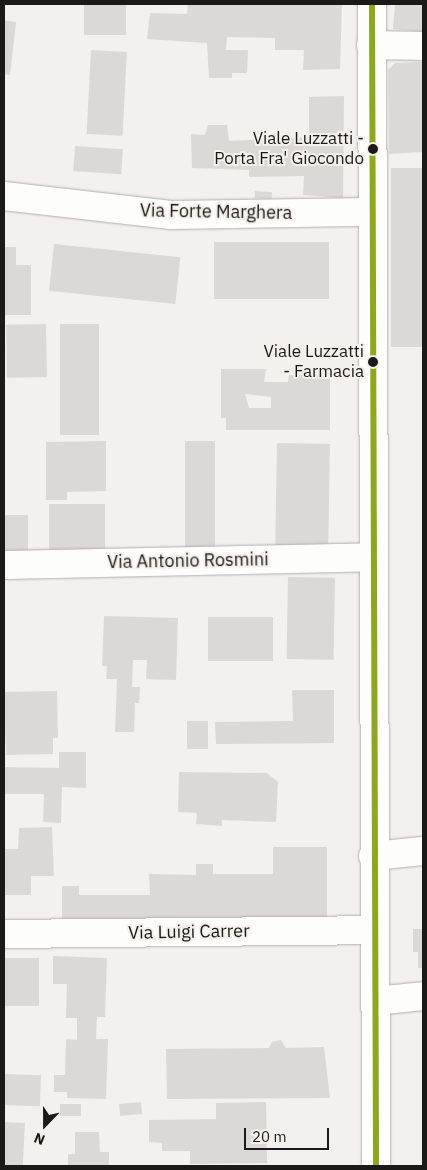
<!DOCTYPE html>
<style>
body{margin:0}
#map{position:relative;width:427px;height:1170px;overflow:hidden;background:#f3f0ee;font-family:"IBM Plex Sans",sans-serif}
div>[style]{position:absolute}
[style*='--x']{left:calc(var(--x)*1px);top:calc(var(--y)*1px);width:calc(var(--w)*1px);rotate:calc(var(--a)*1deg)}
.building>*{inset:0;background:#dbd8d6;transform-origin:0 0}
.roads{filter:drop-shadow(0 0 1px #b1afad) drop-shadow(0 0 1px #b1afad)}
.minor>*{height:28px;margin:-14px;padding:0 14px;transform-origin:14px;border-radius:14px;background:#fdfdfc}
.bus-1>*{height:6px;margin:-3px;padding:0 3px;transform-origin:3px;border-radius:3px;background:#8da71f}
.dots>*{width:14px;height:14px;translate:-50% -50%;box-sizing:border-box;border:2px solid #f6f0eb;border-radius:50%}
span{translate:-50% -50%;white-space:nowrap;text-align:center;line-height:1.15;-webkit-text-stroke:4px #f6f0eb;paint-order:stroke}
.bus-label{font-size:17px;color:#1c1a18}
.right{translate:-100% -50%;text-align:right}
.street-label{font-size:18px;color:#1c1a18}
.frame{position:absolute;inset:0;border:5px solid #1c1a18;pointer-events:none}
.north{position:absolute;left:20px;top:1100px;width:50px;height:50px;-webkit-text-stroke:4px #f6f0eb;paint-order:stroke;rotate:202deg;font-size:14px;font-weight:700;line-height:20px;text-align:center;color:#1c1a18}
.north::after{content:'';display:block;margin:auto;width:18px;height:22px;background:#1c1a18;clip-path:polygon(50% 0,100% 100%,50% 72%,0 100%)}
.scale{position:absolute;left:244px;top:1128px;width:85px;height:22px;box-sizing:border-box;border:2px solid #1c1a18;border-top:0;padding-left:6px;font-size:15px;line-height:18px;white-space:nowrap;color:#1c1a18;-webkit-text-stroke:4px #f6f0eb;paint-order:stroke}
</style>
<div id="map">
<div class="building">
<div style="left:84px;top:4px;width:42px;height:31px"></div>
<div style="clip-path:polygon(188px 4px,342px 4px,340px 69px,303px 70px,304px 50px,275px 50px,275px 38px,227px 37px,226px 50px,248px 50px,247px 73px,232px 73px,232px 78px,209px 78px,207px 43px,147px 39px,150px 13px,187px 14px)"></div>
<div style="clip-path:polygon(395px 4px,423px 4px,423px 32px,393px 29px)"></div>
<div style="clip-path:polygon(4px 20px,16px 22px,10px 75px,4px 74px)"></div>
<div style="left:91px;top:50px;width:36px;height:84px;rotate:3deg"></div>
<div style="clip-path:polygon(423px 62px,423px 152px,389px 154px,388px 70px,395px 63px)"></div>
<div style="clip-path:polygon(344px 96px,343px 198px,303px 195px,304px 176px,249px 177px,249px 170px,192px 168px,191px 134px,205px 135px,208px 125px,227px 125px,229px 141px,309px 137px,309px 97px)"></div>
<div style="left:75px;top:146px;width:48px;height:25px;rotate:4deg"></div>
<div style="left:423px;top:168px;width:179px;height:32px;rotate:90deg"></div>
<div style="left:255px;top:191px;width:17px;height:7px;rotate:3deg"></div>
<div style="left:214px;top:242px;width:115px;height:57px"></div>
<div style="left:54px;top:244px;width:127px;height:47px;rotate:6deg"></div>
<div style="clip-path:polygon(4px 247px,16px 247px,16px 265px,31px 265px,31px 315px,4px 315px)"></div>
<div style="left:46px;top:324px;width:53px;height:40px;rotate:89deg"></div>
<div style="left:60px;top:324px;width:39px;height:111px"></div>
<div style="clip-path:polygon(evenodd,221px 369px,266px 369px,264px 382px,288px 382px,289px 375px,330px 375px,330px 430px,226px 430px,226px 418px,221px 418px,221px 369px,245px 394px,271px 397px,271px 408px,249px 408px,245px 394px)"></div>
<div style="clip-path:polygon(106px 441px,106px 491px,67px 492px,67px 500px,46px 500px,46px 442px)"></div>
<div style="left:215px;top:441px;width:111px;height:30px;rotate:90deg"></div>
<div style="left:277px;top:443px;width:53px;height:109px;rotate:1deg"></div>
<div style="left:49px;top:504px;width:56px;height:50px"></div>
<div style="left:4px;top:515px;width:24px;height:41px"></div>
<div style="left:288px;top:577px;width:47px;height:82px;rotate:1deg"></div>
<div style="clip-path:polygon(104px 616px,178px 618px,176px 680px,146px 679px,147px 660px,133px 660px,132px 687px,140px 687px,139px 703px,135px 703px,134px 732px,115px 732px,117px 679px,106px 679px,107px 666px,102px 666px)"></div>
<div style="left:208px;top:617px;width:65px;height:44px"></div>
<div style="clip-path:polygon(292px 690px,334px 690px,334px 743px,216px 744px,215px 722px,293px 721px)"></div>
<div style="clip-path:polygon(57px 691px,58px 738px,53px 738px,53px 754px,6px 755px,4px 692px)"></div>
<div style="left:187px;top:721px;width:21px;height:28px"></div>
<div style="clip-path:polygon(59px 752px,86px 752px,86px 788px,62px 787px,61px 823px,43px 822px,44px 794px,4px 794px,4px 767px,59px 768px)"></div>
<div style="clip-path:polygon(179px 772px,267px 773px,278px 782px,276px 822px,222px 820px,222px 826px,196px 824px,197px 813px,178px 812px)"></div>
<div style="clip-path:polygon(52px 827px,54px 876px,31px 876px,31px 895px,4px 895px,4px 849px,18px 849px,19px 828px)"></div>
<div style="clip-path:polygon(273px 847px,327px 847px,327px 922px,62px 922px,62px 886px,79px 886px,79px 895px,150px 895px,149px 874px,196px 875px,196px 864px,213px 864px,213px 874px,273px 874px)"></div>
<div style="clip-path:polygon(413px 929px,423px 929px,423px 968px,418px 968px,418px 952px,413px 952px)"></div>
<div style="clip-path:polygon(53px 956px,107px 958px,105px 1017px,97px 1017px,96px 1039px,108px 1039px,106px 1099px,67px 1098px,67px 1092px,54px 1092px,54px 1075px,65px 1075px,66px 1039px,77px 1040px,77px 1018px,66px 1018px,67px 984px,53px 984px)"></div>
<div style="left:4px;top:958px;width:35px;height:48px"></div>
<div style="clip-path:polygon(281px 1040px,286px 1048px,324px 1047px,330px 1098px,167px 1099px,166px 1049px,269px 1048px,272px 1042px)"></div>
<div style="left:4px;top:1074px;width:37px;height:31px;rotate:2deg"></div>
<div style="left:141px;top:1102px;width:12px;height:22px;rotate:85deg"></div>
<div style="clip-path:polygon(266px 1102px,267px 1163px,190px 1164px,190px 1151px,162px 1151px,162px 1143px,149px 1142px,149px 1120px,216px 1119px,216px 1103px)"></div>
<div style="left:60px;top:1104px;width:21px;height:12px"></div>
<div style="left:4px;top:1122px;width:21px;height:44px;rotate:3deg"></div>
<div style="clip-path:polygon(75px 1132px,99px 1132px,100px 1152px,109px 1152px,109px 1166px,68px 1166px,68px 1154px,75px 1154px)"></div>
</div>
<div class="roads">
<div class="minor">
<div style="--x:372;--y:4;--w:1162;--a:89.8"></div>
<div style="--x:371;--y:45;--w:52;--a:1.1"></div>
<div style="--x:4;--y:196;--w:168;--a:6.5"></div>
<div style="--x:171;--y:215;--w:199;--a:-0.9"></div>
<div style="--x:4;--y:565;--w:368;--a:-1.2"></div>
<div style="--x:373;--y:856;--w:50;--a:-5.7"></div>
<div style="--x:4;--y:934;--w:370;--a:-0.6"></div>
<div style="--x:375;--y:1001;--w:48;--a:-5.9"></div>
</div>
</div>
<div class="bus-1">
<div style="--x:372;--y:4;--w:1162;--a:89.8"></div>
</div>
<div class="dots">
<div style="left:373px;top:149px;background:#1c1a18"></div>
<div style="left:373px;top:362px;background:#1c1a18"></div>
</div>
<div class="bus-label">
<span class="right" style="left:364px;top:149px">Viale Luzzatti -<br>Porta Fra' Giocondo</span>
<span class="right" style="left:364px;top:362px">Viale Luzzatti<br>- Farmacia</span>
</div>
<div class="street-label">
<span style="left:216px;top:212px;rotate:1deg">Via Forte Marghera</span>
<span style="left:188px;top:561px;rotate:-1deg">Via Antonio Rosmini</span>
<span style="left:189px;top:932px;rotate:-1deg">Via Luigi Carrer</span>
</div>
<div class="frame"></div>
<div class="north">N</div>
<div class="scale">20 m</div>
</div>
